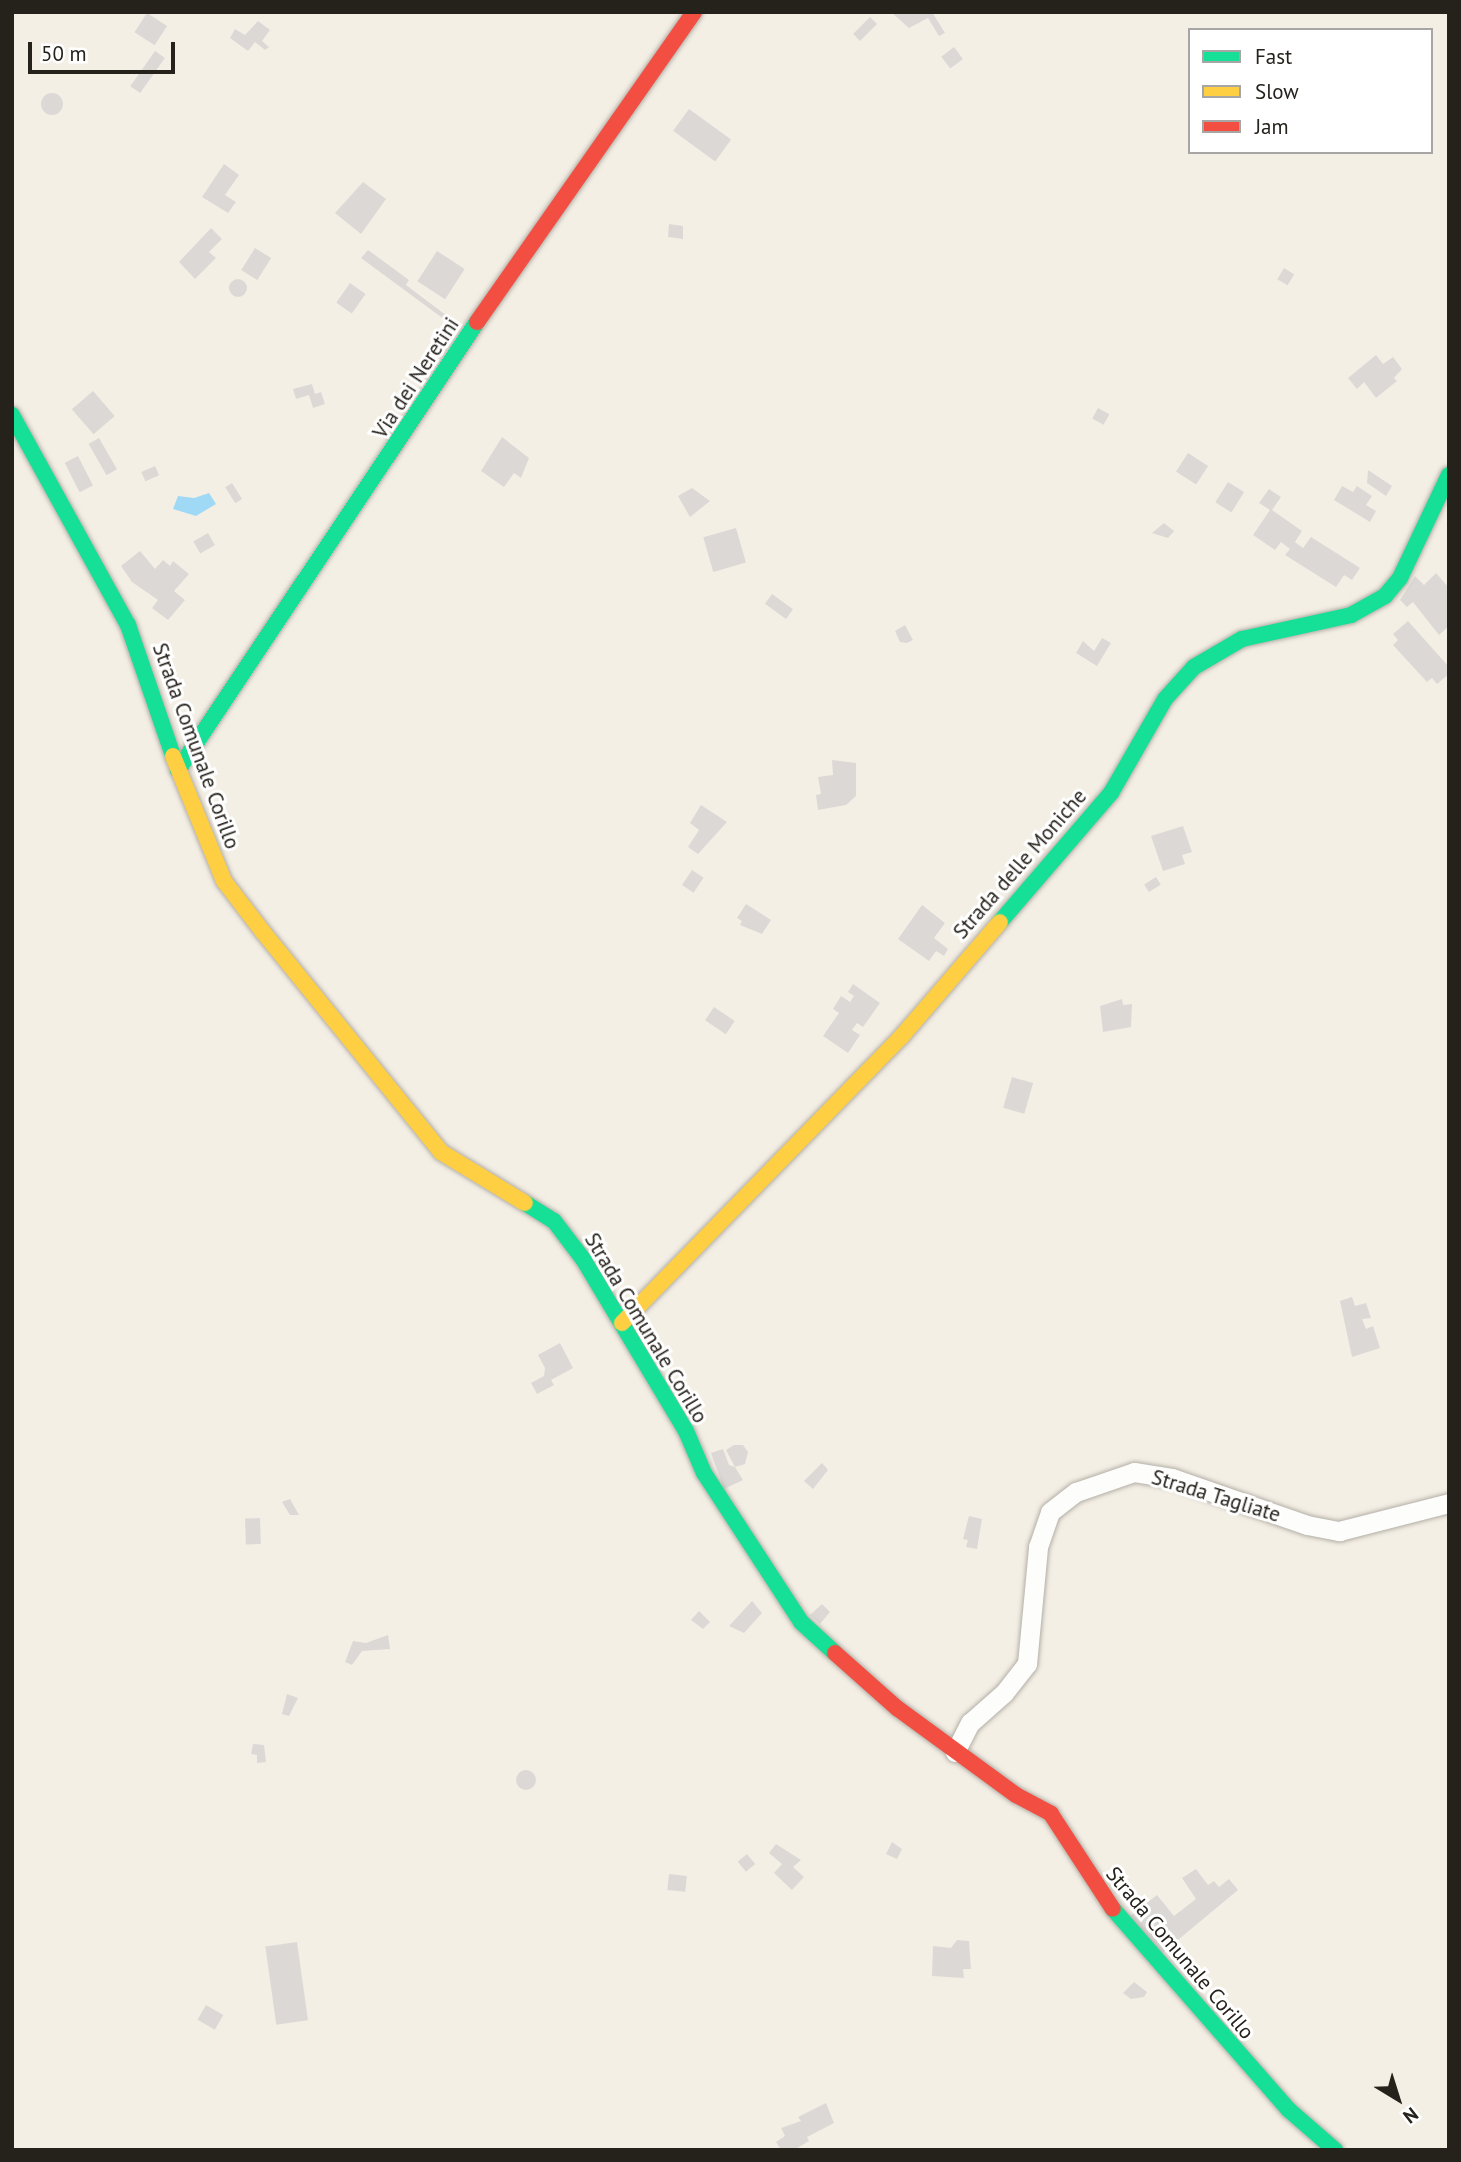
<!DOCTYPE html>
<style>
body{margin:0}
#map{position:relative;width:1461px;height:2162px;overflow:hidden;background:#f4efe5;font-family:"PT Sans",sans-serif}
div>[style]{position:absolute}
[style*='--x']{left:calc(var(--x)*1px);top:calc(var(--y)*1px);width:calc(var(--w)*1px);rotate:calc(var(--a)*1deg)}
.water>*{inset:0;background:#9fd9f5}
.building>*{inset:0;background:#dcd8d6;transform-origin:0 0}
.round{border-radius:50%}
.roads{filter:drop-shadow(0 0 2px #b3afa7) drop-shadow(0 0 2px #b3afa7)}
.street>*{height:19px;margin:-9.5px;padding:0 9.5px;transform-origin:9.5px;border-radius:9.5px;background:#fdfdfb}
.fast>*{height:16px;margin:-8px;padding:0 8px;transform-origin:8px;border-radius:8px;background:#16e098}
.slow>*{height:16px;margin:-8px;padding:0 8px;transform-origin:8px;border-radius:8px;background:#ffcf43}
.jam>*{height:16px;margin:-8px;padding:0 8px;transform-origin:8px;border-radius:8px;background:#f24e42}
span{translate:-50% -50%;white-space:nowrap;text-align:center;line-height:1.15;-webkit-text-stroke:6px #fff;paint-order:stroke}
.street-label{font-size:21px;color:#25211b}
.frame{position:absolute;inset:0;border:14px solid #25211b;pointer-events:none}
.legend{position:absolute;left:1188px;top:28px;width:245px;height:126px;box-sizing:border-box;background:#fff;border:2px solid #a8a6a4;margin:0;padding:9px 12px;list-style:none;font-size:21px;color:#25211b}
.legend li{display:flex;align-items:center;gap:14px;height:35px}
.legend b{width:35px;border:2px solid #a8a6a4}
.north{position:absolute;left:1363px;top:2064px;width:70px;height:70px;-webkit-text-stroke:5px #fff;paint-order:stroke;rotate:142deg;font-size:19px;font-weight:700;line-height:28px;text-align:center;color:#25211b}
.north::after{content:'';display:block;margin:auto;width:24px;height:32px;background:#25211b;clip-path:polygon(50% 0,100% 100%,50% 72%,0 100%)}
.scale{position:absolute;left:28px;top:42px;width:147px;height:32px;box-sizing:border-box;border:4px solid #25211b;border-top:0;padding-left:9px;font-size:21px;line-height:24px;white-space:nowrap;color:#25211b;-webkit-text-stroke:5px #fff;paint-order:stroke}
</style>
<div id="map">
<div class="water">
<div style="clip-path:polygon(209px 493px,216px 504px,196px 516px,173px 509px,178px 496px,194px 498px)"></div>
</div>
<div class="building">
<div style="clip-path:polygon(891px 12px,932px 12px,945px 33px,939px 36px,928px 18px,909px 28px)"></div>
<div style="left:147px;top:13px;width:24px;height:23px;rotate:33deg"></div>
<div style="left:870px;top:17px;width:10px;height:24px;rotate:45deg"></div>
<div style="clip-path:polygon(258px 21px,270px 30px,262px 41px,269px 47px,265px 50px,255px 42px,248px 51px,230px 38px,235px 29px,245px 35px)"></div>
<div style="left:954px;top:47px;width:15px;height:16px;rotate:53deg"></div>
<div style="left:155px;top:51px;width:12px;height:43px;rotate:35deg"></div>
<div class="round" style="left:41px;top:93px;width:22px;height:22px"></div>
<div style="left:689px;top:109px;width:52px;height:27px;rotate:36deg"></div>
<div style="clip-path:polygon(224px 164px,239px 175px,225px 195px,236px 202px,228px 213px,202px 197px)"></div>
<div style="clip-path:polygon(363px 182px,386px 199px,361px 234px,335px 213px)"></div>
<div style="clip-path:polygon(669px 224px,683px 226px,683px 239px,668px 237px)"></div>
<div style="clip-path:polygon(211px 228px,222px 239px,209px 252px,216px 258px,195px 279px,179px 262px)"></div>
<div style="left:255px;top:248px;width:19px;height:26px;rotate:32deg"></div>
<div style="clip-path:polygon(368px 250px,409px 280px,406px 285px,459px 325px,456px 328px,361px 258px)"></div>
<div style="left:437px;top:251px;width:33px;height:36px;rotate:33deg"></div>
<div style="left:1284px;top:268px;width:12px;height:13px;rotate:31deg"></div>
<div class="round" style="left:229px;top:279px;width:18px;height:18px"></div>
<div style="left:350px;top:283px;width:19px;height:24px;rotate:35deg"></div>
<div style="clip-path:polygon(1376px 355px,1383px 364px,1393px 357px,1402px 369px,1394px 378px,1397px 381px,1376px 398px,1364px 382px,1357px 389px,1348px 378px)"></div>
<div style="clip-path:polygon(312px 384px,315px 394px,321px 392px,325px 404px,313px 408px,309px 395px,296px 399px,293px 389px)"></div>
<div style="left:93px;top:391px;width:33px;height:28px;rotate:49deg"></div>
<div style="left:1098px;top:408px;width:13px;height:12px;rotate:29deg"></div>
<div style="clip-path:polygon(502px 437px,529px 458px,521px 478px,514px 473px,504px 487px,481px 471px)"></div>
<div style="left:99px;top:438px;width:36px;height:12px;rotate:60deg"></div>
<div style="left:1188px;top:453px;width:24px;height:22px;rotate:33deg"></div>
<div style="left:78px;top:456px;width:33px;height:15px;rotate:63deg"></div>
<div style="left:155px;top:466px;width:10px;height:15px;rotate:66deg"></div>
<div style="clip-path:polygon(1368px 470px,1392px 486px,1386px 496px,1367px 483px)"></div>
<div style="left:1228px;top:482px;width:19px;height:24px;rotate:32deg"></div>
<div style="left:232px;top:483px;width:19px;height:8px;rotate:58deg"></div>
<div style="clip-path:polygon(1342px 486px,1353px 492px,1357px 486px,1372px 496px,1366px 505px,1376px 511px,1370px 522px,1334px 500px)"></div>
<div style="clip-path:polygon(692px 488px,710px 501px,690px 517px,678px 496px)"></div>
<div style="clip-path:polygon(1269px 489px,1281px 497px,1272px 510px,1302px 531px,1295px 542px,1303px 548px,1311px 537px,1360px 568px,1352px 580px,1344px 575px,1336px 587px,1285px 555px,1290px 549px,1281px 542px,1275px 550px,1253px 535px,1270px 510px,1259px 503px)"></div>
<div style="clip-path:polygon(1164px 523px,1174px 531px,1168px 538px,1152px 533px)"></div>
<div style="left:736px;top:528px;width:36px;height:34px;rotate:74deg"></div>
<div style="left:208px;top:533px;width:14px;height:17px;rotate:60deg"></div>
<div style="clip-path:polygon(140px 551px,155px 569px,163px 560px,170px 566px,173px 561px,189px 574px,174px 591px,185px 600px,168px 620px,152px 608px,158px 600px,132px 582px,121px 566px)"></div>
<div style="clip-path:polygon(1436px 573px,1449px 588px,1449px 626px,1439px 635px,1413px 602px,1407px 607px,1400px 600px,1415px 576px,1424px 585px)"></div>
<div style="left:772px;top:594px;width:26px;height:12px;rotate:36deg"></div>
<div style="clip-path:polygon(1408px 621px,1449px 667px,1449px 674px,1437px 684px,1432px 678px,1427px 682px,1393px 645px,1398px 640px,1393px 634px)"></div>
<div style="clip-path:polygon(905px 625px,913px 640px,907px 643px,900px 642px,895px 631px)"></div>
<div style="clip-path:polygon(1102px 638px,1111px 643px,1097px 666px,1076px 653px,1083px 641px,1094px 651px)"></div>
<div style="clip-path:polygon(832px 760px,856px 763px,856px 796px,846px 805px,818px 810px,816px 795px,821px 794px,818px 777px,833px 775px)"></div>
<div style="clip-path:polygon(701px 805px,727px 822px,698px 854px,688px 847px,699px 830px,690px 823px)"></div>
<div style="clip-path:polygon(1183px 826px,1192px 852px,1182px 855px,1185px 864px,1163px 871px,1151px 836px)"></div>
<div style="left:692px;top:870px;width:14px;height:18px;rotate:34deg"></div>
<div style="left:1156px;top:877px;width:9px;height:14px;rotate:58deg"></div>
<div style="clip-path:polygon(746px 904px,771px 920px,762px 934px,740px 925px,742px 921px,737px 918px)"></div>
<div style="clip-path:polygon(922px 905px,945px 923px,934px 938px,948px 949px,944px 956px,936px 951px,929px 961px,898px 939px)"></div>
<div style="clip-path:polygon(853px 984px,880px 1003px,863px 1027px,857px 1023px,852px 1030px,860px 1035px,848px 1053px,823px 1036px,839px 1013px,833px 1009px,841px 996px,850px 1002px,854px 996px,848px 992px)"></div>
<div style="clip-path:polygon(1122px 999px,1123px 1005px,1132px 1004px,1131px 1027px,1103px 1032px,1100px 1006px)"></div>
<div style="left:714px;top:1007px;width:25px;height:16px;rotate:34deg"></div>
<div style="left:1012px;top:1077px;width:22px;height:32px;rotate:16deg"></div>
<div style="clip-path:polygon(1352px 1297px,1355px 1306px,1366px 1303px,1371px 1318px,1362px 1319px,1366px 1329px,1373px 1326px,1380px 1348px,1352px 1357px,1340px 1301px)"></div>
<div style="clip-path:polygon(560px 1343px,573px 1368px,551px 1380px,554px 1385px,537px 1394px,531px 1383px,544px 1376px,545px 1368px,538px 1355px)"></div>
<div style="clip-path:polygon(734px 1445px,743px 1445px,748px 1452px,745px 1464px,735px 1467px,743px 1480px,724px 1489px,711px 1453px,723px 1449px,729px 1465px,735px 1467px,726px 1450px)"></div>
<div style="clip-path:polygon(822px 1463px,828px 1470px,813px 1489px,804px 1481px)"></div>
<div style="clip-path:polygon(290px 1499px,299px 1515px,290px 1515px,282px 1502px)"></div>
<div style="clip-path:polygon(969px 1516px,982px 1519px,977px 1549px,966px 1547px,968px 1540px,963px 1539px)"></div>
<div style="left:260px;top:1518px;width:26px;height:15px;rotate:88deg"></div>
<div style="clip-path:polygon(752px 1601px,762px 1613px,744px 1633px,729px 1626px)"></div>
<div style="clip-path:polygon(822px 1604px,830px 1612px,820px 1624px,810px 1615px)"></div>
<div style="clip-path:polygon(699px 1611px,710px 1622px,703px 1629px,691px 1620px)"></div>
<div style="clip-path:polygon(388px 1635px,390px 1649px,362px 1651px,352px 1665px,345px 1662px,353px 1641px,366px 1643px)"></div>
<div style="clip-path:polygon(287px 1694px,298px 1698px,289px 1716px,282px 1714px)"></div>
<div style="clip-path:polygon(253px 1744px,264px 1745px,266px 1762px,257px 1763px,257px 1755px,251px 1754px)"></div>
<div class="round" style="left:516px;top:1770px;width:20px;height:20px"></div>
<div style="clip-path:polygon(892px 1842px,902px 1849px,897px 1859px,886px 1854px)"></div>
<div style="clip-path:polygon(776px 1844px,801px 1860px,793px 1867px,804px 1877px,792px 1890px,774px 1873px,782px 1864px,769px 1853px)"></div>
<div style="left:747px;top:1854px;width:13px;height:12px;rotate:51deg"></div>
<div style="clip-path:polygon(1196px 1869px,1208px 1885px,1214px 1881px,1219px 1887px,1229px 1879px,1238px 1890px,1161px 1954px,1130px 1916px,1157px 1895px,1174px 1916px,1196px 1899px,1182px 1878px)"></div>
<div style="left:669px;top:1874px;width:18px;height:16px;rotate:6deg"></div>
<div style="clip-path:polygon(957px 1940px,969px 1941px,971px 1969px,963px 1969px,964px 1978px,932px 1976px,933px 1946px,951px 1948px)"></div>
<div style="left:297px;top:1942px;width:79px;height:32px;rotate:82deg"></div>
<div style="clip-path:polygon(1134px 1982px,1147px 1992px,1144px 1997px,1131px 1999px,1123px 1993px)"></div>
<div style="left:206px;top:2005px;width:20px;height:17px;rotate:30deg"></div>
<div style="clip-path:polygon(826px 2103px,834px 2123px,807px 2137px,809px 2141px,794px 2150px,781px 2150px,776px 2142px,785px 2136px,781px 2128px,801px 2121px,798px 2117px)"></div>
</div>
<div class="roads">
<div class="street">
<div style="--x:955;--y:1752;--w:33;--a:-63"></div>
<div style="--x:970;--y:1723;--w:45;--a:-41.4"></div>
<div style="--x:1004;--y:1693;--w:37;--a:-52"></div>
<div style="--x:1027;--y:1664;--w:118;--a:-84.6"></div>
<div style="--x:1038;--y:1547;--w:37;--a:-71"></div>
<div style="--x:1050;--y:1512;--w:33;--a:-38"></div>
<div style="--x:1076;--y:1492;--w:61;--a:-19"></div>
<div style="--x:1134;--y:1472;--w:38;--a:9"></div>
<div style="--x:1172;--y:1478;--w:143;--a:19.2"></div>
<div style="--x:1307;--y:1525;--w:33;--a:11"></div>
<div style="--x:1339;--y:1531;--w:114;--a:-14.3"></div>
</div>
<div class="fast">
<div style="--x:12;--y:415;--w:240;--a:61.1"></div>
<div style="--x:128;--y:625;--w:139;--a:71"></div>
<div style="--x:178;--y:770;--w:539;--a:-56.28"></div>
<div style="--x:1000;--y:922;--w:170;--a:-49.3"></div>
<div style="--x:1111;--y:793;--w:108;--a:-60.1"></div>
<div style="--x:1165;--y:699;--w:43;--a:-47.8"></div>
<div style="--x:1194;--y:667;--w:56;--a:-30.3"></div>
<div style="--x:1242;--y:639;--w:112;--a:-12.4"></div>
<div style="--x:1351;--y:615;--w:39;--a:-29"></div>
<div style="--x:1385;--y:596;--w:23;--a:-50"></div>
<div style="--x:1400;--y:578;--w:114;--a:-64.6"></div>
<div style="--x:525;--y:1203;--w:34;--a:32"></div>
<div style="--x:554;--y:1221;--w:48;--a:52.7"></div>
<div style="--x:583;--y:1259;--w:200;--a:59.1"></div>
<div style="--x:686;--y:1431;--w:46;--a:66.8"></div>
<div style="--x:704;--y:1473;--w:178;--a:56.9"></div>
<div style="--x:801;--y:1622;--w:46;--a:42.4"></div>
<div style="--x:1113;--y:1909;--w:267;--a:48.8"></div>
<div style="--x:1289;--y:2110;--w:61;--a:41"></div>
</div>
<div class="slow">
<div style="--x:173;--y:756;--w:135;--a:67.8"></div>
<div style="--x:224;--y:881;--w:64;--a:52.6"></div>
<div style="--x:263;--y:932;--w:283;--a:51"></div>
<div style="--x:441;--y:1152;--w:98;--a:31.3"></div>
<div style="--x:622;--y:1323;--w:401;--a:-45.7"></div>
<div style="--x:902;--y:1036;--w:150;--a:-49.3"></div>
</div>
<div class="jam">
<div style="--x:477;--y:322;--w:378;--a:-55"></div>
<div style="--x:835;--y:1653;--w:83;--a:41.6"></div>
<div style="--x:897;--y:1708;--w:147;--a:36.2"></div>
<div style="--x:1016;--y:1795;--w:40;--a:28"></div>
<div style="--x:1051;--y:1814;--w:113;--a:56.9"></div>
</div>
</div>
<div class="street-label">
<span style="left:416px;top:378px;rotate:-57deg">Via dei Neretini</span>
<span style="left:196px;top:746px;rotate:70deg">Strada Comunale Corillo</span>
<span style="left:1020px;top:864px;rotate:-49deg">Strada delle Moniche</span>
<span style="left:646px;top:1328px;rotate:59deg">Strada Comunale Corillo</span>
<span style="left:1216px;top:1496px;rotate:17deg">Strada Tagliate</span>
<span style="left:1180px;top:1953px;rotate:50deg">Strada Comunale Corillo</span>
</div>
<div class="frame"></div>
<ul class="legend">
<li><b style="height:9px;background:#16e098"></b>Fast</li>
<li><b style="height:9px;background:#ffcf43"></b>Slow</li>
<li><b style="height:9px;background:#f24e42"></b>Jam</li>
</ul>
<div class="north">N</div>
<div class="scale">50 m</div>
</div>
